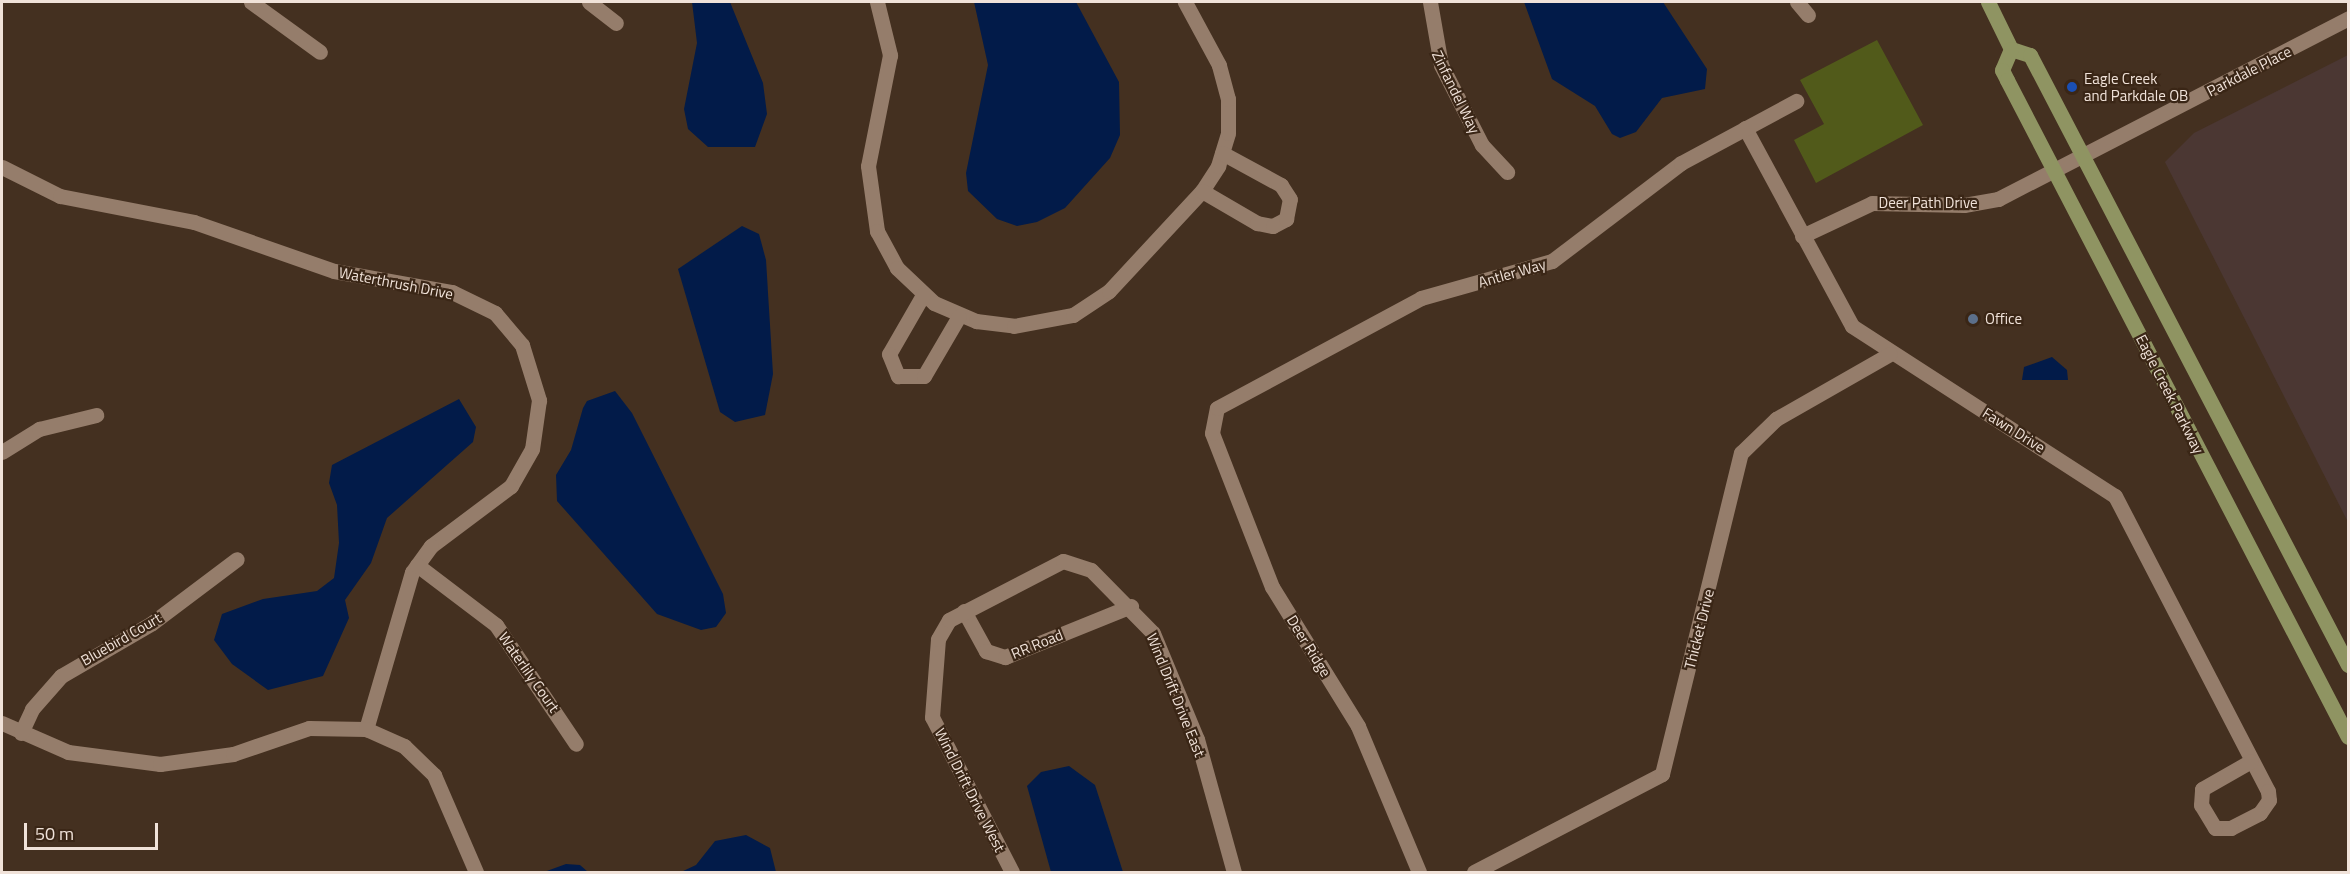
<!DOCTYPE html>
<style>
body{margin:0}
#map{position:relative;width:2350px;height:874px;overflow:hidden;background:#443020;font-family:"Titillium Web",sans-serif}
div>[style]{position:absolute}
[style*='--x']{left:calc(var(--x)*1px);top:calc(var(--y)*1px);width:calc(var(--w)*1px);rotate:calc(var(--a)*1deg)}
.commercial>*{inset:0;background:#4b3733}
.green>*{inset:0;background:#515a1a}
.water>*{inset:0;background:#021b49}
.street>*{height:15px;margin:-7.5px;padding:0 7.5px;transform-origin:7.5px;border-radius:7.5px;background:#957d6b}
.secondary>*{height:15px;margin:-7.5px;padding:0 7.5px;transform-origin:7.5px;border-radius:7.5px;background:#8f9462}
.dots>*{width:16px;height:16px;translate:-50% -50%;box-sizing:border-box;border:3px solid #3a2616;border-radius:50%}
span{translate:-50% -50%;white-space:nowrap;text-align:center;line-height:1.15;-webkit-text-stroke:4.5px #3a2616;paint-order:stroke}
.street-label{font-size:15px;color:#f0e2d9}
.poi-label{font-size:15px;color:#f0e2d9}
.left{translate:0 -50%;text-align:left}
.frame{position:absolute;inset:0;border:3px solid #f0e2d9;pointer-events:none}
.scale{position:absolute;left:24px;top:823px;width:134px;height:27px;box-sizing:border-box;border:3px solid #f0e2d9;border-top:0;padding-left:8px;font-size:18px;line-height:21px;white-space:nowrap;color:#f0e2d9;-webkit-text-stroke:4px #3a2616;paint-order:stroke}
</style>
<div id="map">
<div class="commercial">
<div style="clip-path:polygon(2348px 55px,2348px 522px,2165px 162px,2194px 133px)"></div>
</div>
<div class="green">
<div style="clip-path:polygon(1877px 40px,1923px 125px,1816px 183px,1794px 140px,1824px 124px,1800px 80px)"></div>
</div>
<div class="water">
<div style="clip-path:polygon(692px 2px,730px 2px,763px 83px,767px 114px,755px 147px,708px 147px,688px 129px,684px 109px,697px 43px)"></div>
<div style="clip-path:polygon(974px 2px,1076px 2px,1119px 82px,1120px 135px,1110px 158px,1065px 208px,1037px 222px,1017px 226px,997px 219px,968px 191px,966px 173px,988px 65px)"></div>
<div style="clip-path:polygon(1524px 2px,1663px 2px,1707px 69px,1705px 89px,1662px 98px,1636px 132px,1620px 138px,1612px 134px,1595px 106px,1552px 79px)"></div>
<div style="clip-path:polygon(742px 226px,759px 234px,766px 260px,773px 374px,765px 415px,735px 422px,720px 412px,678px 269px)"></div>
<div style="clip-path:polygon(2052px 357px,2067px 370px,2068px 380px,2022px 380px,2024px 367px)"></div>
<div style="clip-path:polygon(615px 391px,632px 413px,723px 594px,726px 613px,716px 627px,701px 630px,657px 614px,557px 501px,556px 475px,571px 450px,583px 408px,587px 401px)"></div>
<div style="clip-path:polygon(459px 399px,476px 427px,473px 442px,387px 518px,371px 563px,345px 600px,349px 618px,323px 676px,268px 690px,232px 664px,214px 640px,222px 614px,263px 599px,317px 591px,334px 578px,339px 543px,337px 505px,329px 483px,332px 465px)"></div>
<div style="clip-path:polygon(1069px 766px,1095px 785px,1123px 872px,1051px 872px,1027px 786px,1041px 772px)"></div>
<div style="clip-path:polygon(746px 835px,770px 848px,776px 872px,681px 872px,696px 865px,715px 841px)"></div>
<div style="clip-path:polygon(566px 864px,580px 865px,588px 872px,544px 872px)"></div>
</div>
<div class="street">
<div style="--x:251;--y:2;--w:85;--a:35.9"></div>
<div style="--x:589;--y:2;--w:34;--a:38"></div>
<div style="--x:877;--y:2;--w:55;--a:76.2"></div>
<div style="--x:890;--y:55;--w:113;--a:101.2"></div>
<div style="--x:868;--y:166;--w:66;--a:82.1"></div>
<div style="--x:877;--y:231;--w:42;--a:61.6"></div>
<div style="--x:897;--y:268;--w:51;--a:43.4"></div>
<div style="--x:934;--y:303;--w:46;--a:23.2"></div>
<div style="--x:976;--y:321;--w:38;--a:7"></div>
<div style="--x:1014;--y:326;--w:60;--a:-10.6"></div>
<div style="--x:1073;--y:315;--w:43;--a:-33.7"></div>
<div style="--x:1109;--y:291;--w:137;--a:-47.1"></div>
<div style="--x:1202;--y:191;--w:30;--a:-57"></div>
<div style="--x:1218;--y:166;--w:34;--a:-73"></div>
<div style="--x:1228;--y:133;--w:34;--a:-90"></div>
<div style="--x:1228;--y:99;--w:35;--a:-105"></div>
<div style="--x:1219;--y:65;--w:72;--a:-118.4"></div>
<div style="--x:1430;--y:2;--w:64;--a:80.1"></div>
<div style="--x:1441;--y:65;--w:90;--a:62.9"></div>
<div style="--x:1482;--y:145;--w:37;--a:47"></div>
<div style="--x:1797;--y:2;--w:17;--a:50"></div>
<div style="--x:1745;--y:128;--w:225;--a:61.6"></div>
<div style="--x:1852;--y:326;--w:313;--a:32.9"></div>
<div style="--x:2115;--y:496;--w:332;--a:62.6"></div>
<div style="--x:2268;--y:791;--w:9;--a:84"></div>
<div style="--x:2269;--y:800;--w:16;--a:125"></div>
<div style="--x:2260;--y:813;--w:33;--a:153"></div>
<div style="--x:2231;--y:828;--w:16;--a:180"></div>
<div style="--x:2215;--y:828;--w:27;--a:-121"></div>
<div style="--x:2201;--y:805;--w:16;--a:-86"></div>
<div style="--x:2202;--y:789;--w:56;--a:-29.7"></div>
<div style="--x:2;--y:167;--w:65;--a:26.6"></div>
<div style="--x:60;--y:196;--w:136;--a:11"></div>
<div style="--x:194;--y:222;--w:148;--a:19.3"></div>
<div style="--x:334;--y:271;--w:120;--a:10.1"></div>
<div style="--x:452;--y:292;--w:48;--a:26"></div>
<div style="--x:495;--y:313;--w:42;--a:49.8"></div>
<div style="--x:522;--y:345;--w:58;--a:72.8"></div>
<div style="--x:539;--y:400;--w:49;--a:98.1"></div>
<div style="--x:532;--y:449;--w:43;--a:119.6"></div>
<div style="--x:511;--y:486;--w:100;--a:143.1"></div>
<div style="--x:431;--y:546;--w:32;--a:126"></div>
<div style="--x:412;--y:572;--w:164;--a:106.3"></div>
<div style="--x:1202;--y:191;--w:64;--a:30.2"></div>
<div style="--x:1257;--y:223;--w:16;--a:11"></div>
<div style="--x:1273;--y:226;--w:15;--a:-28"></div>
<div style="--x:1286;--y:219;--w:20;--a:-79"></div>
<div style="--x:1290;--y:199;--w:17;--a:-123"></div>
<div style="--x:1281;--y:185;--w:67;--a:-151.5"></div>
<div style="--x:1802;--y:236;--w:77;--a:-25.2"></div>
<div style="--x:1872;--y:203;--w:92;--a:1.2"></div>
<div style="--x:1964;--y:205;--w:35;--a:-10"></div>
<div style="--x:1998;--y:199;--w:394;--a:-27.3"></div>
<div style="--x:923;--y:295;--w:68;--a:120"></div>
<div style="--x:889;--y:354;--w:24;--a:68"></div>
<div style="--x:898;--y:376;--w:26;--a:0"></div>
<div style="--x:924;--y:376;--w:69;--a:-59.7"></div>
<div style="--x:2;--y:452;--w:44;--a:-31.9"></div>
<div style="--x:39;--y:429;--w:59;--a:-13.8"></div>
<div style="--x:417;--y:565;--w:99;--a:37.2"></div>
<div style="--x:496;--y:625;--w:143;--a:56.1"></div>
<div style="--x:964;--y:611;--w:46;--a:61.2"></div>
<div style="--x:986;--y:651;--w:20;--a:18"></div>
<div style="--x:1005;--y:657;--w:136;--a:-22"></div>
<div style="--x:2;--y:723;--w:72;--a:23.7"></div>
<div style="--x:68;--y:752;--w:93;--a:7.4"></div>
<div style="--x:160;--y:764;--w:74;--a:-7.8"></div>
<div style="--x:233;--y:754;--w:80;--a:-18.9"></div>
<div style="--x:309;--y:728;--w:57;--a:1"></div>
<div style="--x:366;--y:729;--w:42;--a:24.1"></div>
<div style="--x:404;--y:746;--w:42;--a:44"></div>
<div style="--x:434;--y:775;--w:106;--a:66.6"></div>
<div style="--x:21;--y:733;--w:26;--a:-65"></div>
<div style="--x:32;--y:709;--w:44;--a:-48.7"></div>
<div style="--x:61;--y:676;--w:105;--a:-30.2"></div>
<div style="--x:152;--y:623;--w:106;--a:-37"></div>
<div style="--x:1012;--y:872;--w:174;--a:-117.3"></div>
<div style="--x:932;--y:717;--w:78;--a:-85.6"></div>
<div style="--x:938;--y:639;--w:22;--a:-60"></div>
<div style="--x:949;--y:620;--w:128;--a:-27.4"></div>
<div style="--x:1063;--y:561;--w:29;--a:18"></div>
<div style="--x:1091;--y:570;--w:88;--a:45.5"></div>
<div style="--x:1153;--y:633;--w:115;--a:67.5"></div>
<div style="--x:1197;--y:739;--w:138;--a:74.5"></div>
<div style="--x:1419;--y:872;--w:158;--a:-112.7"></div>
<div style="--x:1358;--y:726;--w:163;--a:-121.7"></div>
<div style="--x:1272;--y:587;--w:165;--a:-111.3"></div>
<div style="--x:1212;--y:433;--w:25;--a:-79"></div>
<div style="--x:1217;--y:408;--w:232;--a:-28.3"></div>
<div style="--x:1421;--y:298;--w:136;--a:-15.8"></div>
<div style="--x:1552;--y:261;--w:162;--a:-37.2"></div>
<div style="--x:1681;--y:163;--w:131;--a:-28.3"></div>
<div style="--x:1474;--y:872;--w:212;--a:-27.5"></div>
<div style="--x:1662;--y:774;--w:331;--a:-76.2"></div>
<div style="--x:1741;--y:453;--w:49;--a:-44.2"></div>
<div style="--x:1776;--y:419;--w:131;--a:-29.7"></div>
</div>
<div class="secondary">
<div style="--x:1988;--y:2;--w:52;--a:63.9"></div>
<div style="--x:2011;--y:49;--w:20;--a:18"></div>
<div style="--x:2030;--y:55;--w:688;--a:62.47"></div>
<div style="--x:2011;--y:49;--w:23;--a:113"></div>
<div style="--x:2002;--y:70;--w:11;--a:63"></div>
<div style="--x:2007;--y:80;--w:740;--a:62.57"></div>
</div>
<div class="dots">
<div style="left:2072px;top:87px;background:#1a4fb4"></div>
<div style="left:1973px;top:319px;background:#5c6f8a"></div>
</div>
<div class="street-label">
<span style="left:2249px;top:71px;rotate:-27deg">Parkdale Place</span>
<span style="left:1456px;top:92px;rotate:64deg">Zinfandel Way</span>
<span style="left:1928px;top:203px">Deer Path Drive</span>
<span style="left:1512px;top:273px;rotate:-16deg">Antler Way</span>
<span style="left:396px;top:283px;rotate:11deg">Waterthrush Drive</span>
<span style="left:2170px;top:394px;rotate:63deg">Eagle Creek Parkway</span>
<span style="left:2014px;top:430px;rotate:32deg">Fawn Drive</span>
<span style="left:1699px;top:629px;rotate:-76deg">Thicket Drive</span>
<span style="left:121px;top:639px;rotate:-30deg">Bluebird Court</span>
<span style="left:1037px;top:644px;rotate:-22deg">RR Road</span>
<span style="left:1309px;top:646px;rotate:58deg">Deer Ridge</span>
<span style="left:529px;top:672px;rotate:55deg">Waterlily Court</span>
<span style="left:1176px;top:695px;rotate:68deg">Wind Drift Drive East</span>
<span style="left:970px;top:790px;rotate:63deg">Wind Drift Drive West</span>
</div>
<div class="poi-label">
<span class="left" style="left:2084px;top:87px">Eagle Creek<br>and Parkdale OB</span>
<span class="left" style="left:1985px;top:319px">Office</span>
</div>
<div class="frame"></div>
<div class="scale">50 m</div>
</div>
